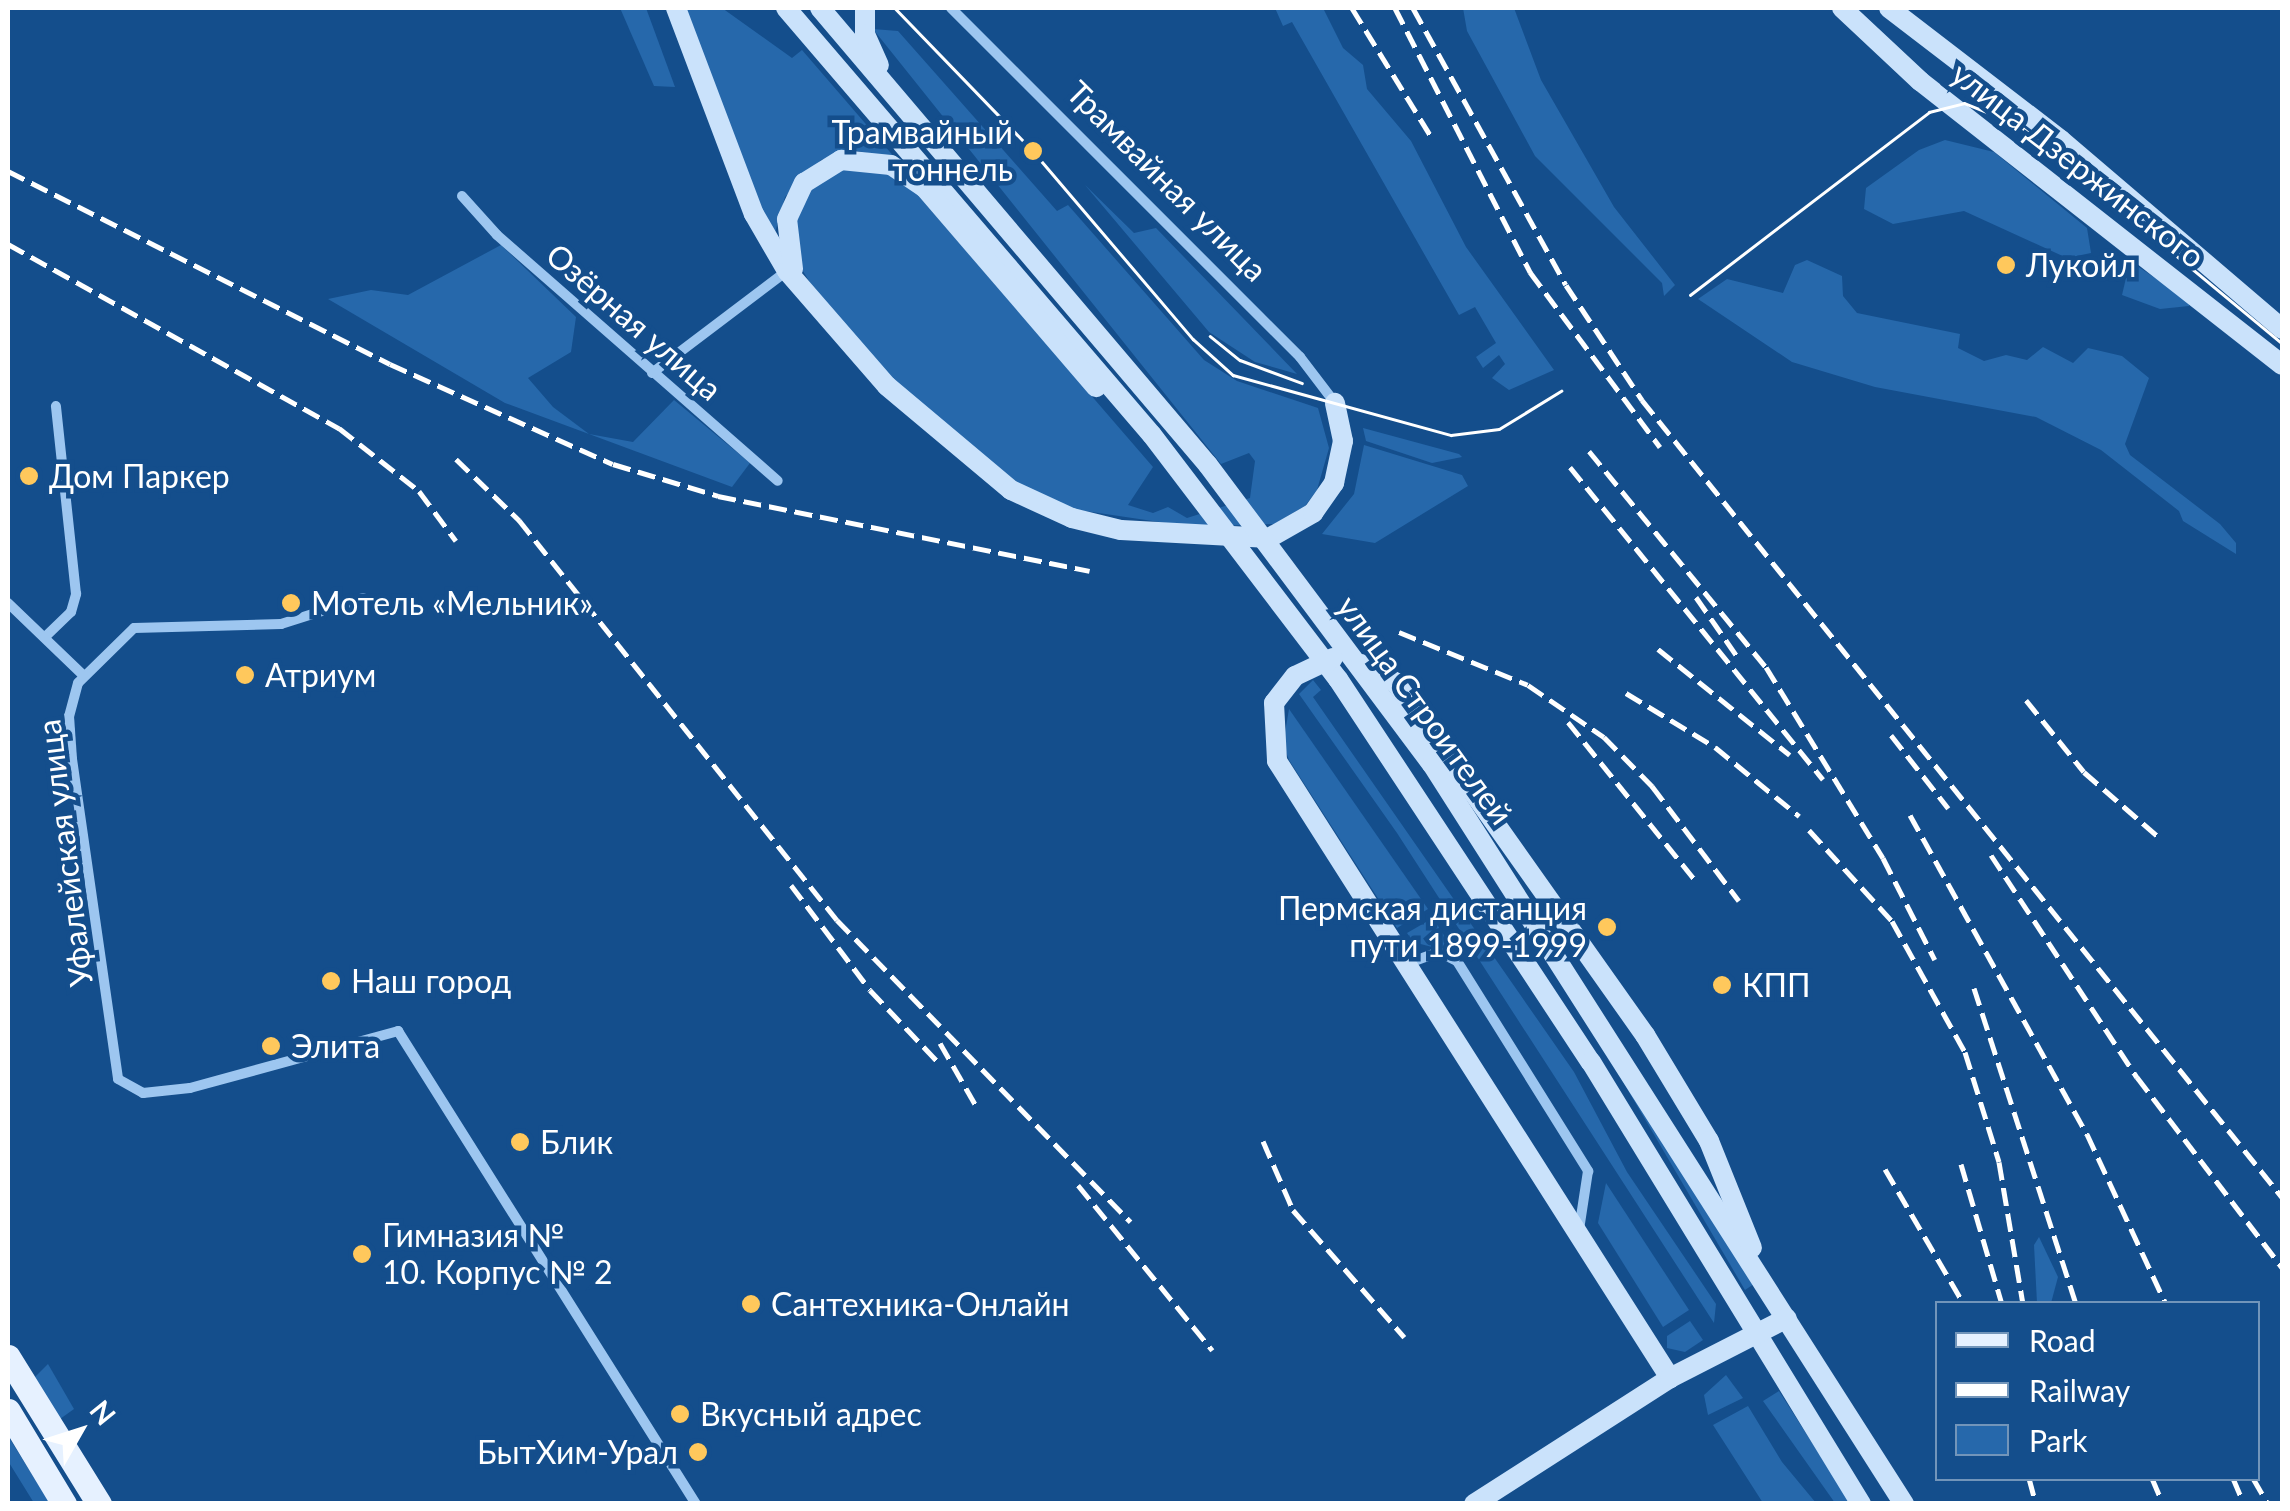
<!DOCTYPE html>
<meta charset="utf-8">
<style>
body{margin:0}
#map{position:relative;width:2290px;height:1511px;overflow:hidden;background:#144e8c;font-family:Lato,sans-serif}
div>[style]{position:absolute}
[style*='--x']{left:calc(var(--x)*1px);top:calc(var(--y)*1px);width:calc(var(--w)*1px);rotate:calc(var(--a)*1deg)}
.green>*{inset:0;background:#2668ab}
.minor>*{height:10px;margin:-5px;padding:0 5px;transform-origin:5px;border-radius:5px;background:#9dc6f0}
.secondary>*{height:20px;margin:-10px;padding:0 10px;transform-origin:10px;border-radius:10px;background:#cae2fb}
.primary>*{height:25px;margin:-12.5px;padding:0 12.5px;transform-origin:12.5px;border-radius:12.5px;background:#e6f1ff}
.tram>*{height:2.5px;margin:-1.25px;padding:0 1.25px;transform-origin:1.25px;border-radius:1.25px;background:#fff}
.rail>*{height:5px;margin-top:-2.5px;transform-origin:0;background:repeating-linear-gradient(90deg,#fff 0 18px,transparent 0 26px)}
.dots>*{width:28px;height:28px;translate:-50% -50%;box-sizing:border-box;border:5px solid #144e8c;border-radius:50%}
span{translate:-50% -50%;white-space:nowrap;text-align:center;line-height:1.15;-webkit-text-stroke:9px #144e8c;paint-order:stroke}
.poi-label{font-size:32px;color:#fff}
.right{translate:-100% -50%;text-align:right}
.left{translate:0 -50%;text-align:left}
.street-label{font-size:32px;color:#fff}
.frame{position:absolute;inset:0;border:10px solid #fff;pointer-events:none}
.legend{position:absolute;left:1935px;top:1301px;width:325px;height:180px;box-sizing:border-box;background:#144e8c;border:2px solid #7295ba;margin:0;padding:12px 18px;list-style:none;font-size:30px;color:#fff}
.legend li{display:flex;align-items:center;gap:20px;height:50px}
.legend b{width:50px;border:2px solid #7295ba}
.north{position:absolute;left:30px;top:1381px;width:100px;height:100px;-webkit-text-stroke:8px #144e8c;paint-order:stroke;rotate:51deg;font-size:28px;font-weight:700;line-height:40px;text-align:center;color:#fff}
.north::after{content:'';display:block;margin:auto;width:35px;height:45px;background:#fff;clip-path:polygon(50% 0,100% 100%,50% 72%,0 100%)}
</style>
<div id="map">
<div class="green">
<div style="clip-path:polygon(620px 8px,646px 8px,675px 87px,654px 86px)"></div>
<div style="clip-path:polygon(684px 8px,722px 8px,792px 58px,802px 50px,896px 159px,853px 150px,821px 160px,785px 197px,773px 240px)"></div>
<div style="clip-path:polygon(1275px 8px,1323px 8px,1343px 48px,1363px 65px,1367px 89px,1411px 141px,1466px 247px,1554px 370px,1509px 390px,1492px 378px,1505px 364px,1499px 355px,1483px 368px,1476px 357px,1496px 343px,1475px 307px,1459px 315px,1292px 22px,1283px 26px)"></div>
<div style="clip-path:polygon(1463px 8px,1514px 8px,1541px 80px,1614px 207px,1675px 285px,1664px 296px,1662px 283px,1535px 156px,1467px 31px)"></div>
<div style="clip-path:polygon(873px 29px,898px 31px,1057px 211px,1068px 205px,1204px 360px,1237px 381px,1318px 408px,1329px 448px,1317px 490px,1305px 506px,1274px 524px,1193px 527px,1065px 508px,1018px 483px,910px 397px,821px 301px,794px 256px,791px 224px,804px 192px,833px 170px,875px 168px,910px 186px,1153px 467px,1128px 505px,1153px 513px,1168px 507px,1187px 518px,1250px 498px,1255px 461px,1249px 453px,1221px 464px)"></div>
<div style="clip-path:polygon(1945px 140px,1994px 152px,2087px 228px,2091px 253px,2067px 258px,1964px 211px,1893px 224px,1864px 209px,1866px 188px,1919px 150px)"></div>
<div style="clip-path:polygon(1085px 185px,1134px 233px,1156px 228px,1297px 374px,1255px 362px,1209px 332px)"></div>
<div style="clip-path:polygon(501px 245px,576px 317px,571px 352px,528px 378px,553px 407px,589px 434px,633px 442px,674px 400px,750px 463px,732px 487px,505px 403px,328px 299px,371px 290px,408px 295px)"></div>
<div style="clip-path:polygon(1807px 260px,1842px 276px,1843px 296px,1857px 313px,1960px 334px,1958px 348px,1984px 361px,2006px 355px,2027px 360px,2043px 347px,2073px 363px,2088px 348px,2122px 356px,2149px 378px,2125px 444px,2130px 455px,2220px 524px,2236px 543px,2236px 554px,2183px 521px,2179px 511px,2101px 450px,2036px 417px,1875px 387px,1792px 362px,1698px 299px,1727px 279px,1783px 293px,1795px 265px)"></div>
<div style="clip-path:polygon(2130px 261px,2189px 301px,2189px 306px,2160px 309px,2122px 295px)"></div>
<div style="clip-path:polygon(1363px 428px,1459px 454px,1462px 457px,1432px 463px,1366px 441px)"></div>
<div style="clip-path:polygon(1364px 445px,1462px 475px,1468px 486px,1375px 543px,1322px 534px,1354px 494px)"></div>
<div style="clip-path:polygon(1313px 680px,1321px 690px,1313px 697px,1574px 1072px,1627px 1172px,1716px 1304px,1714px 1323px,1397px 833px,1299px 694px)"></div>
<div style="clip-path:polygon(1289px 709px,1428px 909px,1397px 928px,1289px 760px,1283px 744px)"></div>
<div style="clip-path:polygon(1433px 918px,1455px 953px,1413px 942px,1407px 933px)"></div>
<div style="clip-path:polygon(1574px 998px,1754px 1284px,1745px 1290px)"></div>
<div style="clip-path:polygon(1606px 1183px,1689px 1310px,1663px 1327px,1598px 1223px)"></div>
<div style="clip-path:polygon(2039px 1237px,2058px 1277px,2051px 1303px,2037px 1303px,2034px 1245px)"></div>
<div style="clip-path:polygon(1690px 1321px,1703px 1340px,1685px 1352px,1667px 1348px,1667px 1336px)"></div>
<div style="clip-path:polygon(48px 1364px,74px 1409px,60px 1419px,34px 1378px)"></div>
<div style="clip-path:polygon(1726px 1375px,1743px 1398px,1708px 1415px,1704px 1395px)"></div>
<div style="clip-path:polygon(1779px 1391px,1830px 1471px,1852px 1503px,1835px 1503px,1763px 1401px)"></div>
<div style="clip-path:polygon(1748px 1406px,1782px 1462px,1816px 1503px,1763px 1503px,1713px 1425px)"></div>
<div style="clip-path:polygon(8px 1436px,48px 1500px,50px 1503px,34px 1503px,8px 1461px)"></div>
</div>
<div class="minor">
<div style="--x:951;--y:8;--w:494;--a:45"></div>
<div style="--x:1300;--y:357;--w:58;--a:52.7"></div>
<div style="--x:462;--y:196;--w:52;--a:48.1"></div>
<div style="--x:497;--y:235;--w:373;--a:41.2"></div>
<div style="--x:652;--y:373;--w:169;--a:-37.1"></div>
<div style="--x:363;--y:598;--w:86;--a:162.4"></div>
<div style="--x:281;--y:624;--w:147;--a:178.4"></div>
<div style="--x:134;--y:628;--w:78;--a:135.5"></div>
<div style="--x:78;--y:683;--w:34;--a:105"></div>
<div style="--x:69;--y:716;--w:43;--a:86"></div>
<div style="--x:72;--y:759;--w:323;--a:81.8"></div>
<div style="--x:118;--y:1079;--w:29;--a:29"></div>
<div style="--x:143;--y:1093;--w:47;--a:-6.1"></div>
<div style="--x:190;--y:1088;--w:216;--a:-15.3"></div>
<div style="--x:398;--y:1031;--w:559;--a:57.79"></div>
<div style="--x:8;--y:603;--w:103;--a:43.8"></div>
<div style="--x:45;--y:637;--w:36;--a:-44"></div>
<div style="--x:71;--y:612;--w:19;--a:-74"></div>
<div style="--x:76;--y:594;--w:189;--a:-96.1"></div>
<div style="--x:1406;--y:964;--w:35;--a:-20"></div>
<div style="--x:1439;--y:952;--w:20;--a:27"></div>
<div style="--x:1457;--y:961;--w:248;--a:58"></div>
<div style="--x:1588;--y:1171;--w:60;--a:98.7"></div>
</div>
<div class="secondary">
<div style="--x:676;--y:8;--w:220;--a:69.3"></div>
<div style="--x:754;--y:214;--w:66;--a:59.9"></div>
<div style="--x:787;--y:271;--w:152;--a:49"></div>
<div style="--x:887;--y:386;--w:162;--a:40"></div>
<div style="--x:1011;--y:490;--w:67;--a:24.7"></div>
<div style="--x:1072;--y:518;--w:50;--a:13.8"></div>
<div style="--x:1121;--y:530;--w:148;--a:3.1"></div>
<div style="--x:1269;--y:538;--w:51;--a:-29.6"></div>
<div style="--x:1313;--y:513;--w:37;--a:-55"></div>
<div style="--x:1334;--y:483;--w:43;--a:-77.9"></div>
<div style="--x:1343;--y:441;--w:39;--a:-102"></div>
<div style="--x:786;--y:8;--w:562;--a:49.4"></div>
<div style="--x:1152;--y:435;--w:307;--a:52.7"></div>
<div style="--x:1338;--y:679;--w:459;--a:56.6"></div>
<div style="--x:1591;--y:1062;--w:518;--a:58.58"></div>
<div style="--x:820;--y:8;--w:599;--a:49.67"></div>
<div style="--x:1208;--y:465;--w:374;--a:53.2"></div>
<div style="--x:1432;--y:764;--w:878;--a:57.47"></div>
<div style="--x:865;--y:8;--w:26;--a:90"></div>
<div style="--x:865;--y:34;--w:34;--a:66"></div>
<div style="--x:1842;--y:8;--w:107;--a:43.1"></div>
<div style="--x:1920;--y:81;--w:460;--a:38.1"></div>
<div style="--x:1889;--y:8;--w:217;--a:37.5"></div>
<div style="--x:2061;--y:140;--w:291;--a:40.5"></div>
<div style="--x:793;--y:269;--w:50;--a:-96.8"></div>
<div style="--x:787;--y:219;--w:40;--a:-65"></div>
<div style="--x:804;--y:183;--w:44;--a:-31.9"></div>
<div style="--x:841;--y:160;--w:50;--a:5.7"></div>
<div style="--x:891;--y:165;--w:40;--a:34"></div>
<div style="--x:924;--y:187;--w:264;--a:49.3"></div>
<div style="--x:1333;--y:658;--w:42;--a:154.7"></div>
<div style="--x:1295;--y:676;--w:34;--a:128"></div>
<div style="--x:1274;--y:703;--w:58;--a:87"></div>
<div style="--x:1277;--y:761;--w:732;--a:57.5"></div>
<div style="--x:1361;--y:664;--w:38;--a:28"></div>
<div style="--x:1395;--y:682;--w:433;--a:54.7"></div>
<div style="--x:1645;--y:1035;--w:124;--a:58.9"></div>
<div style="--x:1709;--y:1141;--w:115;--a:68.1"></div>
<div style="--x:1474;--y:1504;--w:233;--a:-32.7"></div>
<div style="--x:1670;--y:1378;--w:131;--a:-27.1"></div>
</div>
<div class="primary">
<div style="--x:8;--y:1357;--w:173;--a:58.2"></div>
<div style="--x:8;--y:1411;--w:109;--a:58.9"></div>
</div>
<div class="tram">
<div style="--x:895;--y:8;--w:199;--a:46"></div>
<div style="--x:1033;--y:151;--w:247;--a:49.6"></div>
<div style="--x:1193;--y:339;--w:54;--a:42"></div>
<div style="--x:1233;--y:375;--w:226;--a:15.4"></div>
<div style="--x:1451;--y:435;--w:48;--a:-7.1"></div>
<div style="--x:1499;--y:429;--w:73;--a:-31.5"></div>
<div style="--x:1690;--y:295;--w:301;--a:-37.4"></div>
<div style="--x:1929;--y:112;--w:36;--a:-14"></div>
<div style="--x:1964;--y:103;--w:59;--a:21.8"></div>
<div style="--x:2019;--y:125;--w:342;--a:39.7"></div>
<div style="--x:1210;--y:336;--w:38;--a:39"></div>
<div style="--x:1240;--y:360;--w:66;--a:20.4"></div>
</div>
<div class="rail">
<div style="--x:1352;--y:8;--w:149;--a:58.4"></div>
<div style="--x:1395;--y:8;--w:297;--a:62.9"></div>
<div style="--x:1530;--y:272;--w:218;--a:53.4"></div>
<div style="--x:1413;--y:8;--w:316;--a:61.1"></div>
<div style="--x:1566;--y:285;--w:138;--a:56.5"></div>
<div style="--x:1642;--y:400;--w:1022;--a:51.24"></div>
<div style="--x:8;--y:171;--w:428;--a:26.8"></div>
<div style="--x:390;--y:364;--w:244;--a:24.2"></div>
<div style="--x:613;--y:464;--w:110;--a:16.9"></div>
<div style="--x:718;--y:496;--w:379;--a:11.4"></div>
<div style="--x:8;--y:244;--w:379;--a:29.1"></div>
<div style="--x:339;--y:428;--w:102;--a:38.2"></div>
<div style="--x:419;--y:491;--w:62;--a:53.5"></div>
<div style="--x:1589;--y:451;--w:279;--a:50.7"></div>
<div style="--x:1766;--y:667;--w:224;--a:58.5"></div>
<div style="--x:1883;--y:858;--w:114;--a:63"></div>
<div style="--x:456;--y:459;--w:88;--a:44.1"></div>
<div style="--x:519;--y:520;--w:511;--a:51.52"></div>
<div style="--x:837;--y:920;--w:421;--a:45.8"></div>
<div style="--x:1570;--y:467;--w:402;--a:51"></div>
<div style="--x:1696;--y:597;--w:75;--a:55.3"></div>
<div style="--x:1399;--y:632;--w:139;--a:22.3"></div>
<div style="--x:1528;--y:685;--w:92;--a:34.4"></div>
<div style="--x:1604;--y:737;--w:69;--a:45.6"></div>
<div style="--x:1652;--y:786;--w:144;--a:52.9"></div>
<div style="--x:1658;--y:649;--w:169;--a:38.8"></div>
<div style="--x:1626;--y:693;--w:104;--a:31.2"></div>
<div style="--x:1715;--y:747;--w:109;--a:39.4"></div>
<div style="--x:2026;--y:700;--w:92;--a:51.1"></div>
<div style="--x:2084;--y:772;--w:101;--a:41"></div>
<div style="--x:1568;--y:722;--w:204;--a:51.2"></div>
<div style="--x:1891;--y:735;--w:93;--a:52"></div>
<div style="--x:1910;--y:815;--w:365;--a:61"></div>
<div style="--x:2087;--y:1134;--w:187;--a:65.1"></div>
<div style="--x:1809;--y:830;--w:123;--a:47.6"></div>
<div style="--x:1892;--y:921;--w:150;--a:60.9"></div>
<div style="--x:1965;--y:1052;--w:115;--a:72.8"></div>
<div style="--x:1999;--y:1162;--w:144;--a:80.4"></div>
<div style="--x:1991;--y:855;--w:266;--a:56.7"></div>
<div style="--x:2137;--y:1077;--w:239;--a:52.7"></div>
<div style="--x:791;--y:885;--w:131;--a:53"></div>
<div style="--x:870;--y:990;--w:99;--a:46.6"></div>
<div style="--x:1974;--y:988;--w:332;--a:72.1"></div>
<div style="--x:940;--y:1043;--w:76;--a:60.1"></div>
<div style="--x:1263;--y:1141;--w:75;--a:66.5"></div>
<div style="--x:1293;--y:1210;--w:169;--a:48.8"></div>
<div style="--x:1961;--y:1164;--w:146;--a:73.7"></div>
<div style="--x:1885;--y:1169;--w:156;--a:59.7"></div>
<div style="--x:1078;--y:1185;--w:213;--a:50.9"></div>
<div style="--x:2029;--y:1478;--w:27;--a:75"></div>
<div style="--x:2152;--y:1478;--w:28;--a:67"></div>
<div style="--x:2233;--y:1478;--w:28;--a:67"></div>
<div style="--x:2253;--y:1478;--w:30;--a:60"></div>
</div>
<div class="dots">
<div style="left:1033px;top:151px;background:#ffc85c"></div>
<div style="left:2006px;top:265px;background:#ffc85c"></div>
<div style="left:29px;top:476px;background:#ffc85c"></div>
<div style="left:291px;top:603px;background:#ffc85c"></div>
<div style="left:245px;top:675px;background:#ffc85c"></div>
<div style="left:1607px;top:927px;background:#ffc85c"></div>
<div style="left:331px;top:981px;background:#ffc85c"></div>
<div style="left:1722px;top:985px;background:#ffc85c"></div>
<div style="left:271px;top:1046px;background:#ffc85c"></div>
<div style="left:520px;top:1142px;background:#ffc85c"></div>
<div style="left:362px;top:1254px;background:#ffc85c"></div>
<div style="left:751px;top:1304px;background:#ffc85c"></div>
<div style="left:680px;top:1414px;background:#ffc85c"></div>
<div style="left:698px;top:1452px;background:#ffc85c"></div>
</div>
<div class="poi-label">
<span class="right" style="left:1013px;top:151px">Трамвайный<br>тоннель</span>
<span class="left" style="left:2026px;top:265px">Лукойл</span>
<span class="left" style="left:49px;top:476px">Дом Паркер</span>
<span class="left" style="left:311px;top:603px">Мотель «Мельник»</span>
<span class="left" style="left:265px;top:675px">Атриум</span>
<span class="right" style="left:1587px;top:927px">Пермская дистанция<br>пути 1899-1999</span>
<span class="left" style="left:351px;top:981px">Наш город</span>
<span class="left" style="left:1742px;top:985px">КПП</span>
<span class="left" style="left:291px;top:1046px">Элита</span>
<span class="left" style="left:540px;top:1142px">Блик</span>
<span class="left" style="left:382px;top:1254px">Гимназия №<br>10. Корпус № 2</span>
<span class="left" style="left:771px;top:1304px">Сантехника-Онлайн</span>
<span class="left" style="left:700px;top:1414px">Вкусный адрес</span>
<span class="right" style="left:678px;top:1452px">БытХим-Урал</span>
</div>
<div class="street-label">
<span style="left:2078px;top:165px;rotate:38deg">улица Дзержинского</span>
<span style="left:1167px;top:181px;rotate:45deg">Трамвайная улица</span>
<span style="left:634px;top:322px;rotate:41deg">Озёрная улица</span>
<span style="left:1425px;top:710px;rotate:54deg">улица Строителей</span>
<span style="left:65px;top:853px;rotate:-97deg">Уфалейская улица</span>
</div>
<div class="frame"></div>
<ul class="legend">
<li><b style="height:12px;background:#e6f1ff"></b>Road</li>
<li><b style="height:12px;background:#fff"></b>Railway</li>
<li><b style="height:28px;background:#2668ab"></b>Park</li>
</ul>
<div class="north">N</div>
</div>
